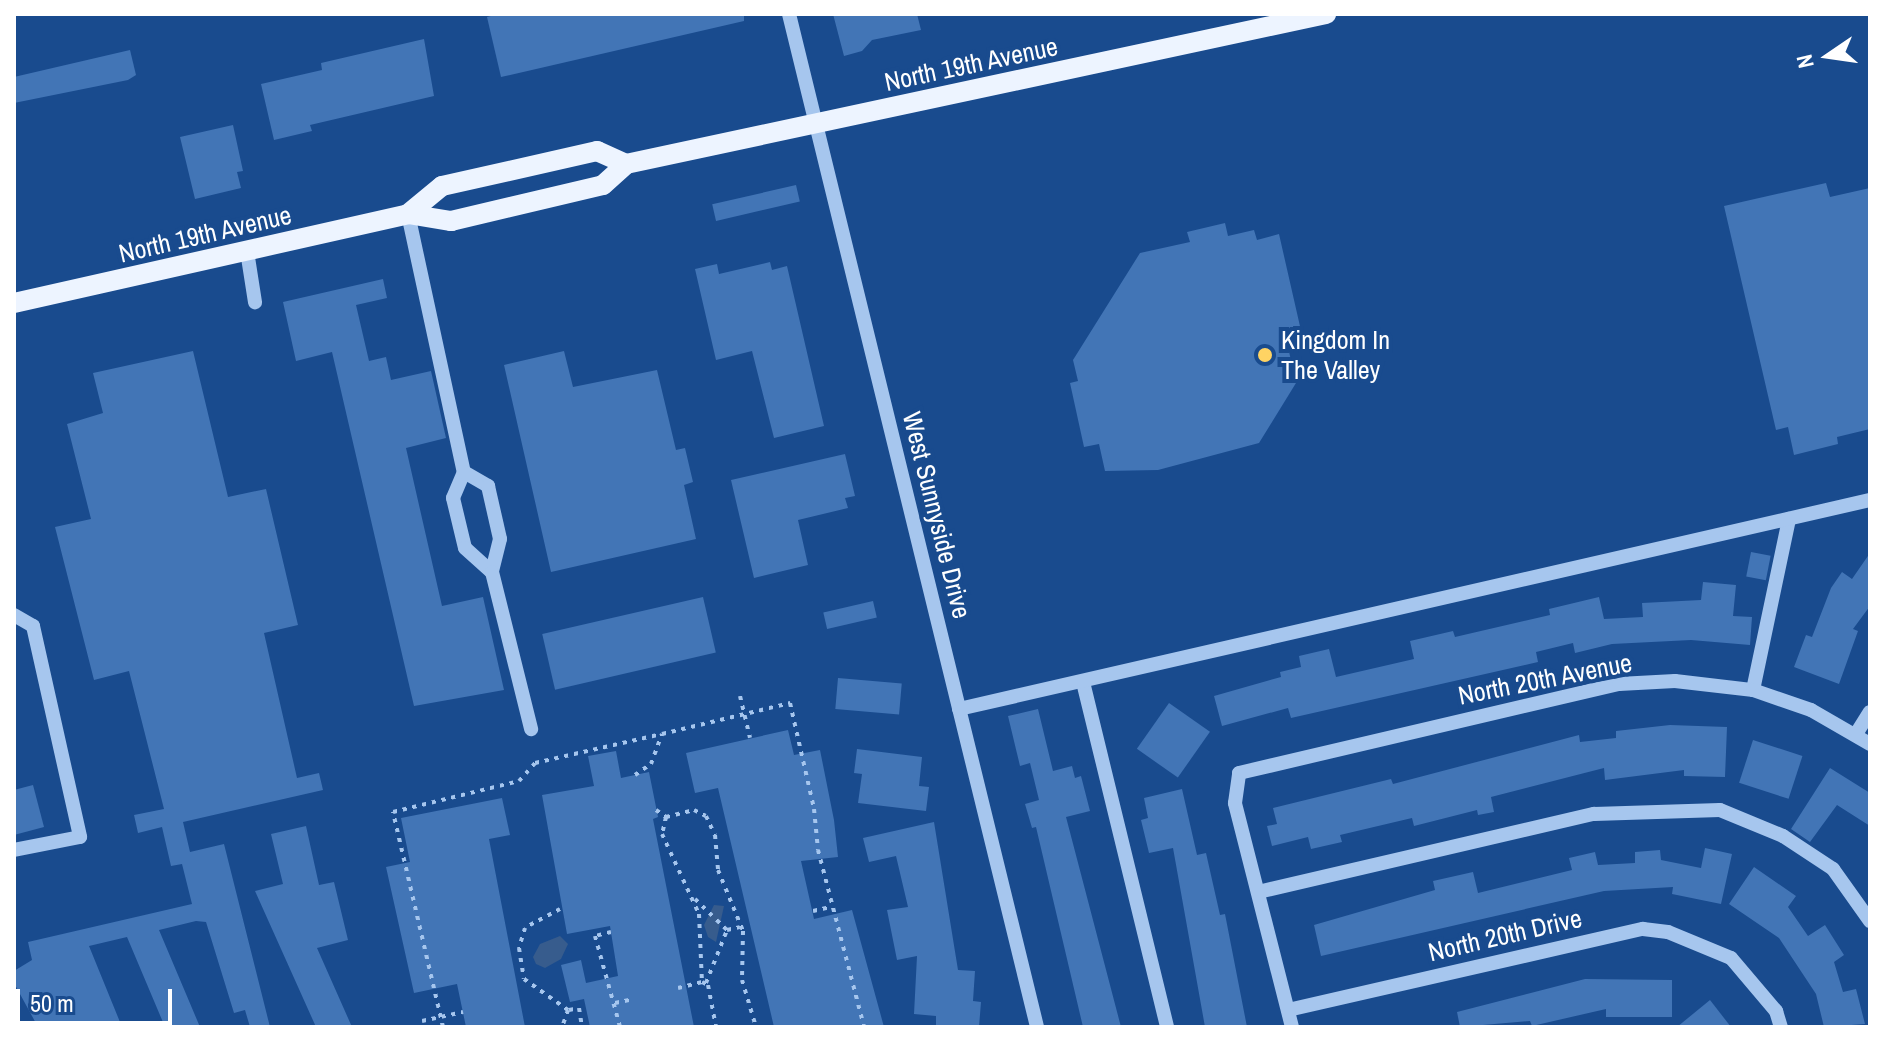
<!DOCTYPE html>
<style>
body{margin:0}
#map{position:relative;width:1884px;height:1041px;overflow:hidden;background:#194b8e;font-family:"Archivo Narrow",sans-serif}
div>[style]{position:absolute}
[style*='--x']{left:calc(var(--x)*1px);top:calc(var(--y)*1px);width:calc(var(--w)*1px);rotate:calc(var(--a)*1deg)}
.water>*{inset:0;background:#375c8d}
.building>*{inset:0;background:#4275b6;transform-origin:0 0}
.path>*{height:4px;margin-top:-2px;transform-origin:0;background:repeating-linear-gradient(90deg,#a6c6ee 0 4px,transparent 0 10px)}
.minor>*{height:14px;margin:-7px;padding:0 7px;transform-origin:7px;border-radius:7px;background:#a6c6ee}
.major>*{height:20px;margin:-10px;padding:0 10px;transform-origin:10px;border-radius:10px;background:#edf4ff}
.dots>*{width:22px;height:22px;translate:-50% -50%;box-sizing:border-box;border:4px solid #194b8e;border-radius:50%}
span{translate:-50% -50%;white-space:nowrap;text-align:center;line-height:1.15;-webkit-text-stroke:8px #194b8e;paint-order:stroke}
.street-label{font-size:26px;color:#fff}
.poi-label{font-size:26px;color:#fff}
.left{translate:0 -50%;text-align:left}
.frame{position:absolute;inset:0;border:16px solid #fff;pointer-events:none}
.north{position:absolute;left:1788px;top:16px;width:80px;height:80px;-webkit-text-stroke:6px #194b8e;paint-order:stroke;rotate:257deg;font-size:22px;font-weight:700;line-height:32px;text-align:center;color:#fff}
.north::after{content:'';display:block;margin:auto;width:28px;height:36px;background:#fff;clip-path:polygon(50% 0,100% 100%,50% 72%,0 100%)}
.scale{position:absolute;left:16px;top:989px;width:156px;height:36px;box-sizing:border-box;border:4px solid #fff;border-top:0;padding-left:10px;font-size:24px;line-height:28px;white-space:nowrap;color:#fff;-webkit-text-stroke:6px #194b8e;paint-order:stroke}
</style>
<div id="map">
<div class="water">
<div style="clip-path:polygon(714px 905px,724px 906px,716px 942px,708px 937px,704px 925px)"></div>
<div style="clip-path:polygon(560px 936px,568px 944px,561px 959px,545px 968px,536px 964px,533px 957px,540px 944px)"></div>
</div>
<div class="building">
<div style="clip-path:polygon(498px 14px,744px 14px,744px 21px,501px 77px,487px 17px)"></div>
<div style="clip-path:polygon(833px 14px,917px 14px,921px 30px,872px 40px,862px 51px,844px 56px)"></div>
<div style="clip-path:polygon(424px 39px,434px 96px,310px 125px,312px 131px,274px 140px,261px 84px,322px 70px,321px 63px)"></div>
<div style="clip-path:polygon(130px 50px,136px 75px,128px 80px,14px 103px,14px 77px)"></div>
<div style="clip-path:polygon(233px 125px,243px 171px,237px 172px,241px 188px,195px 199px,180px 137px)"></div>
<div style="clip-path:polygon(1826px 183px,1830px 197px,1870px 188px,1870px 429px,1837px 437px,1838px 444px,1794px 455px,1788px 427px,1776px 430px,1724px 206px)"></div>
<div style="left:796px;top:185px;width:17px;height:86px;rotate:77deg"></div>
<div style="clip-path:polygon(1225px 223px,1228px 236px,1254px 230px,1257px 240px,1279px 234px,1302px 335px,1286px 338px,1296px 383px,1259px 443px,1158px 470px,1105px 471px,1099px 444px,1084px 447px,1070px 383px,1078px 381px,1073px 360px,1140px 253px,1190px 242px,1187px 232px)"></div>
<div style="clip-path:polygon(770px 262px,772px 270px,787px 266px,824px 426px,774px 438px,752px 351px,716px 360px,695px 269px,717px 264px,719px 274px)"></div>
<div style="clip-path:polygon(383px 279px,387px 298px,356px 305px,369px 361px,386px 357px,391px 380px,431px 371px,446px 438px,406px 448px,442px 606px,483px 597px,504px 690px,414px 706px,332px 352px,296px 361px,283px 302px)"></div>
<div style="clip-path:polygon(193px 351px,228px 497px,266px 489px,298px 625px,264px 633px,297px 778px,319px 773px,323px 790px,183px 822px,190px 852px,224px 844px,270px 1027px,250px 1027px,245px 1010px,234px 1013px,206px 922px,196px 921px,159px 930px,200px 1027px,165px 1027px,127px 937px,89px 946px,122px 1027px,38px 1027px,14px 983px,14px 971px,32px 960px,28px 942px,192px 904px,182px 864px,171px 866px,162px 827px,138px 833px,134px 815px,164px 809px,129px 671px,94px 680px,55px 527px,91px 519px,67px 424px,103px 413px,93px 373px)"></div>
<div style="clip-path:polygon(564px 351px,573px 387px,657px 370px,676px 450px,685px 448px,693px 482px,684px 485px,696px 539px,551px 572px,504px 365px)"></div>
<div style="clip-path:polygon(845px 454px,855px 496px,845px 498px,848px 508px,798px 520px,808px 565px,754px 578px,731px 480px)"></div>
<div style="left:1751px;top:552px;width:20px;height:25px;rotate:11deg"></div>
<div style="clip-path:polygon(1870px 553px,1870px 606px,1853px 629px,1858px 631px,1839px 684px,1794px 667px,1806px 635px,1812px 637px,1831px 588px,1842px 572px,1852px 579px)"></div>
<div style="clip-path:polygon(1703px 582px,1736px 585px,1733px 616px,1752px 617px,1750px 645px,1691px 640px,1612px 644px,1575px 653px,1573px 643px,1536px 652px,1538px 662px,1291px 718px,1288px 708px,1222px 726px,1214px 696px,1281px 677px,1280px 672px,1301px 667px,1299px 656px,1329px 649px,1336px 677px,1414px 659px,1410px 641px,1453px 631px,1455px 637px,1550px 615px,1549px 609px,1599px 597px,1604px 619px,1643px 617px,1642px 603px,1701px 600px)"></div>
<div style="left:703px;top:597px;width:57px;height:165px;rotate:77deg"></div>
<div style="left:873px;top:601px;width:17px;height:51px;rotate:77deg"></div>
<div style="left:838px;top:678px;width:64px;height:31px;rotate:5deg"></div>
<div style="left:1169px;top:703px;width:50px;height:56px;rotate:35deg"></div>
<div style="clip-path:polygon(1038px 709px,1053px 771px,1072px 766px,1075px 778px,1081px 776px,1090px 811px,1066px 817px,1121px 1027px,1083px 1027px,1036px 827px,1032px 828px,1025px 804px,1039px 800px,1030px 763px,1020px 766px,1008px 716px)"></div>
<div style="clip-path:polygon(1670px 725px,1727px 727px,1725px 777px,1684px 776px,1684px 770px,1605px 780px,1604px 768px,1491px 797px,1494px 812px,1478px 815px,1477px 810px,1414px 826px,1412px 818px,1340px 835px,1342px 842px,1311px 849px,1308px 837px,1272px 846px,1267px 826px,1277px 824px,1273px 808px,1391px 779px,1393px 784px,1579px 735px,1580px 742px,1616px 738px,1616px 731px)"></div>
<div style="clip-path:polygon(788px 730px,794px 755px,820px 750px,834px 820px,838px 857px,801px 861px,814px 919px,852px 910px,884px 1027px,774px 1027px,718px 788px,695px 793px,686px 753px)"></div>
<div style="left:1753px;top:740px;width:52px;height:45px;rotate:18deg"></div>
<div style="clip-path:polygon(857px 749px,922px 757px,919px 786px,929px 787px,926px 811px,858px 803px,862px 774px,854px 773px)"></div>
<div style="clip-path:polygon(616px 751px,621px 778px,649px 772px,658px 817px,653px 819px,694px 1027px,590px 1027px,584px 999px,570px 1002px,561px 965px,581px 960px,586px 983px,618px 976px,610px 926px,567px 934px,542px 795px,594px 786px,588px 756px)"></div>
<div style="clip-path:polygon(1830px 768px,1870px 793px,1870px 826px,1837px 805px,1810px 842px,1791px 829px)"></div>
<div style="clip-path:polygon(33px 785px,44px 827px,14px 835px,14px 790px)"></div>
<div style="clip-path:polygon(1182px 789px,1197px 855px,1206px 853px,1220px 915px,1225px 914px,1247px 1027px,1205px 1027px,1173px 848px,1149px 853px,1141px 820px,1148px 818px,1144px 798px)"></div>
<div style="clip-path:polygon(502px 798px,510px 835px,489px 839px,525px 1027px,466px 1027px,457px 984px,414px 993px,386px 867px,410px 862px,401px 818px)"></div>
<div style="clip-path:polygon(934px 822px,958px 970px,975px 971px,973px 1001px,981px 1002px,979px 1027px,936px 1027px,936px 1016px,914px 1014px,917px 956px,897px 960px,887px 910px,908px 907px,896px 856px,869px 862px,863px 838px)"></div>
<div style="clip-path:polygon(306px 826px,319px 885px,334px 882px,348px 940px,317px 948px,352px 1027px,316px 1027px,255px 891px,283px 884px,271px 834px)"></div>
<div style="clip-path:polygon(1705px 848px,1732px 854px,1721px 904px,1672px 894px,1673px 887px,1604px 891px,1321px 956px,1314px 925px,1435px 890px,1433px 881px,1473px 872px,1478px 893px,1572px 870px,1569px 858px,1595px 852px,1598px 865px,1635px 863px,1635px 852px,1660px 850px,1661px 860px,1701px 868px)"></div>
<div style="clip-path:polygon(1754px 867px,1796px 896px,1788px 907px,1808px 936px,1825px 925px,1844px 955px,1834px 962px,1843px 992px,1856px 989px,1865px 1024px,1824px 1027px,1816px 994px,1779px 938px,1729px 904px)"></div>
<div style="clip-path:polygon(1585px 979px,1672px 980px,1672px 1017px,1606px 1017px,1606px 1009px,1532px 1026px,1530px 1021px,1460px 1027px,1457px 1012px)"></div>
<div style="clip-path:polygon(1710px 1000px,1731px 1027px,1677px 1027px)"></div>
</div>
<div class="path">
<div style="--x:740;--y:696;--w:43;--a:76.6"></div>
<div style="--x:635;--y:775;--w:19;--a:-35"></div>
<div style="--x:651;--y:764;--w:32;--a:-70"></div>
<div style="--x:662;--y:734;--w:132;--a:-13.6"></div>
<div style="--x:790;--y:703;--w:109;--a:77.2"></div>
<div style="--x:814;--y:809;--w:41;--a:84.4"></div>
<div style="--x:818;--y:850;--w:183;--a:75.4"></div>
<div style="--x:656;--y:810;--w:12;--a:35"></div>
<div style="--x:666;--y:817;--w:29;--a:-14"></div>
<div style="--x:694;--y:810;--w:13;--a:27"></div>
<div style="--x:706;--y:816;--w:21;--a:65"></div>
<div style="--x:715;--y:835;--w:35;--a:85"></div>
<div style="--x:718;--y:870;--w:66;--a:67.7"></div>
<div style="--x:743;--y:931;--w:49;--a:91.2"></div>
<div style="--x:742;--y:980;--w:49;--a:73.4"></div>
<div style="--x:666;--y:817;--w:17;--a:103"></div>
<div style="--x:662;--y:834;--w:88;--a:65.2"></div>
<div style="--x:699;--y:914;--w:68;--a:87.5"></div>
<div style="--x:695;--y:899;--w:45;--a:44.1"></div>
<div style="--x:560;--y:909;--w:40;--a:152"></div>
<div style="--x:525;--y:928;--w:21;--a:107"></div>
<div style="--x:519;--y:948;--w:31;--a:81"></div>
<div style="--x:524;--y:979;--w:54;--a:35.2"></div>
<div style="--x:568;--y:1010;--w:18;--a:109"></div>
<div style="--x:813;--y:911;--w:18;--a:-13"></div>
<div style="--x:611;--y:932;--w:16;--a:166"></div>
<div style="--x:595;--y:936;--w:94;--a:74.6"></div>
<div style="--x:706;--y:983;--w:57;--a:-68.4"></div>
<div style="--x:727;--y:930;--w:13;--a:-13"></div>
<div style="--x:678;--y:988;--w:25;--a:-14"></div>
<div style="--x:702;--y:982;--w:7;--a:27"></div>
<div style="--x:708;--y:985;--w:43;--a:79.2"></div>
<div style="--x:615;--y:1003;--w:19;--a:-12"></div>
<div style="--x:569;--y:1010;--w:10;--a:-11"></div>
<div style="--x:579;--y:1008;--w:19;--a:81"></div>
<div style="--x:422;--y:1021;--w:42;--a:-12.4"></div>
<div style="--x:443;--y:1027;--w:221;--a:-103.1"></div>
<div style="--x:393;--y:812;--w:130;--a:-13.8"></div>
<div style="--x:519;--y:781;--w:24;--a:-48"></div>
<div style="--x:535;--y:763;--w:130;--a:-12.9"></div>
</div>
<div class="minor">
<div style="--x:789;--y:14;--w:1043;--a:76.24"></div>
<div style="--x:408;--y:214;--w:264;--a:77.8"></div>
<div style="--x:464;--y:472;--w:28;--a:113"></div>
<div style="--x:453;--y:498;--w:51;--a:76.5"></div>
<div style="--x:465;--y:548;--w:36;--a:42"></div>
<div style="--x:247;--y:251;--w:52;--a:81.1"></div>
<div style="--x:464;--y:472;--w:28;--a:30"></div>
<div style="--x:488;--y:486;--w:54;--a:77.2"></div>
<div style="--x:500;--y:539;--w:34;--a:104"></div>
<div style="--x:492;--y:572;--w:162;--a:76"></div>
<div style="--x:14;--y:615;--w:22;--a:30"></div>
<div style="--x:33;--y:626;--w:216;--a:77.4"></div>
<div style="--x:80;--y:837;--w:67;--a:168.9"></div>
<div style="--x:1083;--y:682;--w:355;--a:76.3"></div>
<div style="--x:1753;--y:690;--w:175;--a:-78.1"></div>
<div style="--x:959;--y:709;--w:935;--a:-12.92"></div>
<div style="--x:1856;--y:734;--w:26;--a:-58"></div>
<div style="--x:1258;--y:892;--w:345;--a:-13.1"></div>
<div style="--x:1594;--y:814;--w:126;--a:-1.8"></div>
<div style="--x:1720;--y:810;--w:68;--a:22.4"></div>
<div style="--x:1783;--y:836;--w:60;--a:33.4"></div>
<div style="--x:1833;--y:869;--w:64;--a:54.6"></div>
<div style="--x:1288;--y:1010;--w:364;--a:-12.9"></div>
<div style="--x:1643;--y:929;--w:25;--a:7"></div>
<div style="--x:1668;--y:932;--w:68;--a:22.4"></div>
<div style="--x:1731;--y:958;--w:70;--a:49.7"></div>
<div style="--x:1776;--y:1011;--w:17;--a:73"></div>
<div style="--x:1292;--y:1027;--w:231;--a:-104.3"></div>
<div style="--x:1235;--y:803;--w:30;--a:-82"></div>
<div style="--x:1239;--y:773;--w:390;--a:-13.2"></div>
<div style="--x:1619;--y:684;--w:56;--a:-3.1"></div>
<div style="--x:1675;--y:681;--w:79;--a:6.6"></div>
<div style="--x:1753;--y:690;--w:61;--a:19"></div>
<div style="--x:1811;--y:710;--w:68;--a:30"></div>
</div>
<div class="major">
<div style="--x:408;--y:214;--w:44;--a:-39.5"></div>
<div style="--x:442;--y:186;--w:159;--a:-12.7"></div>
<div style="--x:597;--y:151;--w:32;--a:24"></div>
<div style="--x:14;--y:303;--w:404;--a:-12.7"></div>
<div style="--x:408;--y:214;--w:44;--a:9.2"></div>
<div style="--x:451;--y:221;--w:156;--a:-13.3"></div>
<div style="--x:603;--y:185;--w:31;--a:-42"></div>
<div style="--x:626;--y:164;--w:716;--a:-12.09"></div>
</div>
<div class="dots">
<div style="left:1265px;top:355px;background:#ffd363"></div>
</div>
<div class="street-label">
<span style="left:971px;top:64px;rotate:-12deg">North 19th Avenue</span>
<span style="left:205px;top:234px;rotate:-13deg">North 19th Avenue</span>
<span style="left:937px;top:515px;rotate:76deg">West Sunnyside Drive</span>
<span style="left:1545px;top:679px;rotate:-11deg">North 20th Avenue</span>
<span style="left:1505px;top:935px;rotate:-13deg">North 20th Drive</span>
</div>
<div class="poi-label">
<span class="left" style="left:1281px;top:355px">Kingdom In<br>The Valley</span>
</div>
<div class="frame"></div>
<div class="north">N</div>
<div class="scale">50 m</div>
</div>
